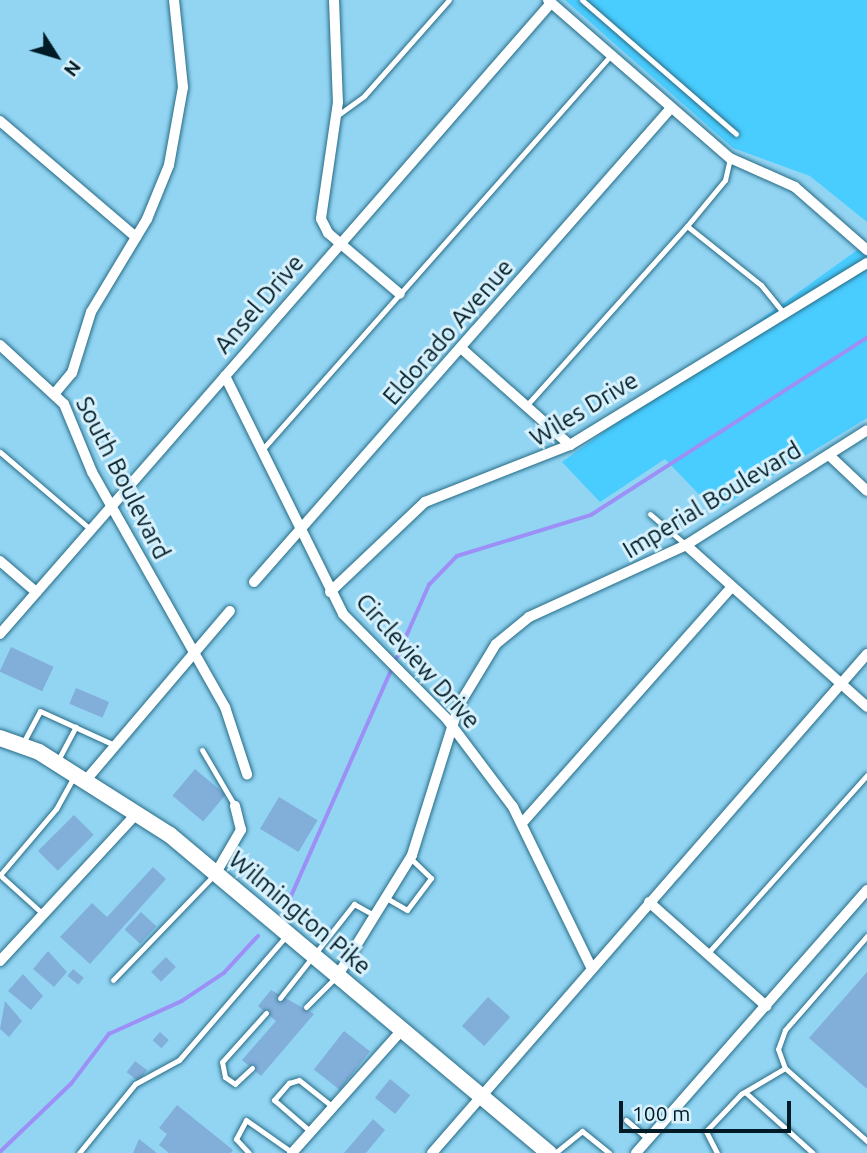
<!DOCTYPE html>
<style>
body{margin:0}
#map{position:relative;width:867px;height:1153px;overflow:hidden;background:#92d5f3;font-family:Ubuntu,sans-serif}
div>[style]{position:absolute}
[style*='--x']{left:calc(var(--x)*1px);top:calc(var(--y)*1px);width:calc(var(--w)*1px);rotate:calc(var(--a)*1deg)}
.green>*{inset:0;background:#49ccfe}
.stream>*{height:3.5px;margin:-1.75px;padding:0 1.75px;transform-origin:1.75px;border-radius:1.75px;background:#9c90f6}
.building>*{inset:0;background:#82afda;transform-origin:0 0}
.roads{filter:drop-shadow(0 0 2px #286c86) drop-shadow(0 0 2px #286c86)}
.service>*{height:5px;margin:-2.5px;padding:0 2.5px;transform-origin:2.5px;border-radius:2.5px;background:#fff}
.minor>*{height:10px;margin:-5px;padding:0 5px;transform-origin:5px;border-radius:5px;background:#fff}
.primary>*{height:16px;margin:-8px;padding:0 8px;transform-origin:8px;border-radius:8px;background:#fff}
span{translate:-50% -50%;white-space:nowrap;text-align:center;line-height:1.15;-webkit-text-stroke:6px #d6f0fc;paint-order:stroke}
.street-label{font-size:24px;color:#001b25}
.north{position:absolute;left:21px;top:21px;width:70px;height:70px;-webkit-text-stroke:5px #d6f0fc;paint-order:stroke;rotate:127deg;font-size:19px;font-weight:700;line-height:28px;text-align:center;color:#001b25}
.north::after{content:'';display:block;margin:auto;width:24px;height:32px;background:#001b25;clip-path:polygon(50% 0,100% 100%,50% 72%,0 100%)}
.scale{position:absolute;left:619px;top:1101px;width:172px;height:32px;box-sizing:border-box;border:4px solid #001b25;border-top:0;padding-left:9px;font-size:21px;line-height:24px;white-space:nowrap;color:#001b25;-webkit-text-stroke:5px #d6f0fc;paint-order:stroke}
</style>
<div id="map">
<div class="green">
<div style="clip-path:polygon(565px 0,867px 0,867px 222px,810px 176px,733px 148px)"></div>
<div style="clip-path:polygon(867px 243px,867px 418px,715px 511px,665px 459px,600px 502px,562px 462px)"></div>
</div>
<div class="stream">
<div style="--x:288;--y:903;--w:348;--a:-66.1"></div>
<div style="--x:429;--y:585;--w:40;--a:-46"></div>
<div style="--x:457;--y:556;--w:140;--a:-17"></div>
<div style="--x:591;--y:515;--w:328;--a:-32.7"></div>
<div style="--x:0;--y:1152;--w:98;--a:-43.8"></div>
<div style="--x:71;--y:1084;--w:63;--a:-52.8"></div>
<div style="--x:109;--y:1034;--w:80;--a:-24.3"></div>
<div style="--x:182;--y:1001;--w:50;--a:-33.7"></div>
<div style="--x:224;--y:973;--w:50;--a:-47.4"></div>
</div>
<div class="building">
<div style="left:11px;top:647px;width:47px;height:27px;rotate:25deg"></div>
<div style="left:76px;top:688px;width:36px;height:17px;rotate:23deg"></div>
<div style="left:195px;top:769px;width:40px;height:35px;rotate:40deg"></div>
<div style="left:279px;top:797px;width:45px;height:37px;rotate:31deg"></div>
<div style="left:74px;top:815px;width:28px;height:51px;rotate:45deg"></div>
<div style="clip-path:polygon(153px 867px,166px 879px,90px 964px,60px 937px,92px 903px,107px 917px)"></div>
<div style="left:141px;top:912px;width:21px;height:24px;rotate:43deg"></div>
<div style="clip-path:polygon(48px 951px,67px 972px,54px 987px,33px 969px)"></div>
<div style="left:166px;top:957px;width:14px;height:21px;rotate:45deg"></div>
<div style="left:73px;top:969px;width:14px;height:9px;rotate:39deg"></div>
<div style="clip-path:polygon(867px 972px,867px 1089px,809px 1038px)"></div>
<div style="clip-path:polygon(23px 974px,43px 996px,31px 1010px,8px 991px)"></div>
<div style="clip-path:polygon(271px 990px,314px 1014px,261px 1076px,242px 1060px,276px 1021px,258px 1006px)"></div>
<div style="left:488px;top:997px;width:30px;height:39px;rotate:42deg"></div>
<div style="clip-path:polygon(5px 1001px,22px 1021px,9px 1037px,0 1029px)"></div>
<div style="left:344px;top:1031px;width:33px;height:49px;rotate:38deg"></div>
<div style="left:160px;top:1032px;width:12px;height:11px;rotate:42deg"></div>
<div style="left:135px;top:1061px;width:15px;height:14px;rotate:37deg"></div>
<div style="left:390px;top:1079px;width:26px;height:24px;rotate:39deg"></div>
<div style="clip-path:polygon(177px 1105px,233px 1150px,231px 1153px,169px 1153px,159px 1145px,167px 1134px,159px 1128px)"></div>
<div style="clip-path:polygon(373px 1119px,385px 1130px,366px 1153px,344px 1153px)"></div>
<div style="clip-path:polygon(139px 1139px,157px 1153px,133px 1153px)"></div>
</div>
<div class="roads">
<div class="service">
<div style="--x:582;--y:0;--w:204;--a:41"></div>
<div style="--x:338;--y:115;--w:32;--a:-36"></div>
<div style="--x:364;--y:96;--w:128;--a:-48.5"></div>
<div style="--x:687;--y:226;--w:95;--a:38.6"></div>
<div style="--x:761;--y:285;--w:33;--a:51"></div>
<div style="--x:526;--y:406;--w:241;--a:-48.2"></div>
<div style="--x:687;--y:226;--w:60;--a:-50.4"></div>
<div style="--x:725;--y:180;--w:23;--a:-77"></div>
<div style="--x:261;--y:451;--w:529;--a:-48.53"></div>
<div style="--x:0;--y:452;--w:118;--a:40.5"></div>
<div style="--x:650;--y:514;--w:48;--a:40.7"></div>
<div style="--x:23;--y:743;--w:36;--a:-62"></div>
<div style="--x:40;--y:711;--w:79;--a:24.6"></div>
<div style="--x:202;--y:750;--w:65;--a:59.5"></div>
<div style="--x:57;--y:762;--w:40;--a:-62"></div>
<div style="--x:388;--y:899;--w:22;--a:30"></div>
<div style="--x:407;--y:910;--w:40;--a:-53"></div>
<div style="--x:431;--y:878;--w:29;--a:-136"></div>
<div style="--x:43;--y:914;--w:58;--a:-137.8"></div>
<div style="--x:0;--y:875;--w:87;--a:-49.7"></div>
<div style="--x:56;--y:809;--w:38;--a:-61"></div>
<div style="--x:867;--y:936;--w:125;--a:131.1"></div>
<div style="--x:785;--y:1030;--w:20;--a:110"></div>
<div style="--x:778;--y:1049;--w:20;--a:70"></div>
<div style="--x:785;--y:1068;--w:110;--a:41.7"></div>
<div style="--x:707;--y:954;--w:240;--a:-48.2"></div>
<div style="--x:113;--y:980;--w:147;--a:-46.1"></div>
<div style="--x:280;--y:998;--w:120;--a:-51.8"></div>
<div style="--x:354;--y:904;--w:23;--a:29"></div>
<div style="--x:306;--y:1007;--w:42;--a:-45"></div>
<div style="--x:252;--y:1068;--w:23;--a:137"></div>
<div style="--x:235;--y:1084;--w:12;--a:-145"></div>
<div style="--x:225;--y:1077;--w:15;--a:-101"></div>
<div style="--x:222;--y:1062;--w:66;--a:-48.1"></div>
<div style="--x:745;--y:1092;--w:91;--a:41.9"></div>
<div style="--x:626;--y:1120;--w:30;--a:41"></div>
<div style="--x:311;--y:1132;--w:49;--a:-139.1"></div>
<div style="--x:274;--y:1100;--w:23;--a:-49"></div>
<div style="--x:289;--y:1083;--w:10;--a:-17"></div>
<div style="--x:299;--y:1080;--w:43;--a:38.5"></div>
<div style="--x:79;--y:1153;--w:89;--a:-50.9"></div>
<div style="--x:135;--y:1084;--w:50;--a:-28.6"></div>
<div style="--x:179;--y:1060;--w:165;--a:-49.2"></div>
<div style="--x:249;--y:1153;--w:19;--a:-133"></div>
<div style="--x:236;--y:1139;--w:21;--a:-62"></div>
<div style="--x:246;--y:1120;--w:57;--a:35.1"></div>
<div style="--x:555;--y:1153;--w:35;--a:-39"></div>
<div style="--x:582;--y:1131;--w:35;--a:39"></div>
<div style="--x:717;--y:1153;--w:25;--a:-117"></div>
<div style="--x:706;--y:1131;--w:51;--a:-46.6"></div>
<div style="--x:741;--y:1094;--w:51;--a:-30.6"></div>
</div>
<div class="minor">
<div style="--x:334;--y:0;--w:102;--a:87.8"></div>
<div style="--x:338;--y:102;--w:118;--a:98.3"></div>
<div style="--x:321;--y:219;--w:16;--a:63"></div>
<div style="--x:328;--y:233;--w:94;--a:40.3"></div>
<div style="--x:548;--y:0;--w:241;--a:41"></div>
<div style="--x:730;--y:158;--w:71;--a:24"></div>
<div style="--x:795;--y:187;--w:96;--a:41.2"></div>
<div style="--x:0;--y:121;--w:179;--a:40.5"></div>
<div style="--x:0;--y:345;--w:87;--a:42.7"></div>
<div style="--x:64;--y:404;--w:74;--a:67.6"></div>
<div style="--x:92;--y:472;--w:270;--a:60.5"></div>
<div style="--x:225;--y:707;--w:71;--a:71.8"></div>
<div style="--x:461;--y:348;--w:146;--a:41.7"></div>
<div style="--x:225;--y:376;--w:266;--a:63.6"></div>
<div style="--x:343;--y:614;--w:146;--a:45.3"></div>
<div style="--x:446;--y:718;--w:111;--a:53"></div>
<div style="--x:513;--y:807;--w:178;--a:64"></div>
<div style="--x:55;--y:393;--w:26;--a:-50"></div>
<div style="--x:72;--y:373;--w:64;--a:-72.7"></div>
<div style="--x:91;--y:312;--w:109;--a:-58.9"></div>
<div style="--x:147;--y:219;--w:58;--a:-67.8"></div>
<div style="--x:169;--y:165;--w:79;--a:-79.8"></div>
<div style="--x:183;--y:87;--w:87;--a:-95.9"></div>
<div style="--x:829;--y:455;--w:52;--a:43.5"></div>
<div style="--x:686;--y:545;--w:243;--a:41.8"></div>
<div style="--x:0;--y:561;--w:48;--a:40.7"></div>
<div style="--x:254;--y:582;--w:631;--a:-48.66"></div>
<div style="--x:330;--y:592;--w:131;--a:-43.5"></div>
<div style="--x:425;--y:502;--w:156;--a:-21.5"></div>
<div style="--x:570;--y:445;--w:348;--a:-31.5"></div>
<div style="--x:0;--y:634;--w:838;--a:-48.87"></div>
<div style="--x:86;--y:780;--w:222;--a:-49.6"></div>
<div style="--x:523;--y:822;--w:313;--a:-48.4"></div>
<div style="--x:217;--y:871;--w:48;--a:-59.7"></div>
<div style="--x:241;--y:830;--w:25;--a:-104"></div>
<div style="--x:649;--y:902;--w:157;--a:41.6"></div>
<div style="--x:0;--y:961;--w:203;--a:-47.2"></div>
<div style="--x:338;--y:975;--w:141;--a:-58.3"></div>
<div style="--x:412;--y:855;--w:157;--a:-72.6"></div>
<div style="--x:459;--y:705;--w:71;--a:-58.8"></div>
<div style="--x:496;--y:644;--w:43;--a:-39.3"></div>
<div style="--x:529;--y:617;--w:173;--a:-24.6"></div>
<div style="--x:686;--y:545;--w:214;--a:-32.4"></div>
<div style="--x:292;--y:1153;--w:165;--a:-48.2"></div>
<div style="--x:432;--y:1153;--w:662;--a:-48.92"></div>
<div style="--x:636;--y:1153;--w:350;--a:-48.7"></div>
</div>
<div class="primary">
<div style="--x:0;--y:738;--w:41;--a:19.7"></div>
<div style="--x:39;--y:752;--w:155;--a:32.4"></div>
<div style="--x:170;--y:835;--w:495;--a:40"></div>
</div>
</div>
<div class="street-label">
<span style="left:259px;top:304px;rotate:-49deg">Ansel Drive</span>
<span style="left:448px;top:332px;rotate:-49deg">Eldorado Avenue</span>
<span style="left:584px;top:409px;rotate:-31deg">Wiles Drive</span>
<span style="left:123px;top:478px;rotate:63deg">South Boulevard</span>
<span style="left:712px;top:500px;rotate:-31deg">Imperial Boulevard</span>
<span style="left:418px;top:661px;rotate:48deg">Circleview Drive</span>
<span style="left:300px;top:913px;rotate:40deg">Wilmington Pike</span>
</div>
<div class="north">N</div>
<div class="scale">100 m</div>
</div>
